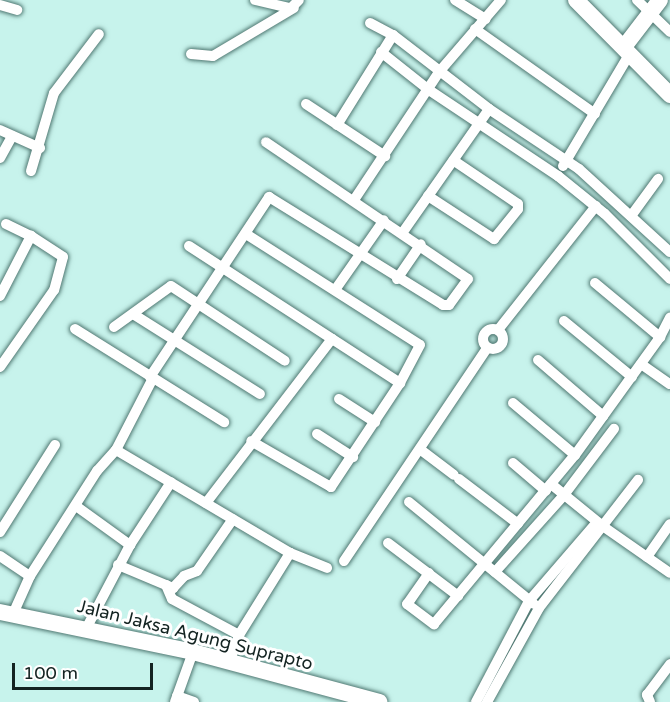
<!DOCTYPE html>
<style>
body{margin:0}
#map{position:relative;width:670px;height:702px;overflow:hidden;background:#c7f3ec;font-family:"Varela Round",sans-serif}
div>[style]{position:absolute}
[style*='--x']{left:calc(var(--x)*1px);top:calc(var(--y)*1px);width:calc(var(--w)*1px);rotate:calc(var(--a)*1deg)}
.roads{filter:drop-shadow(0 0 2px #507872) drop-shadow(0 0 2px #507872)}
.street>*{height:10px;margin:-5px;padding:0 5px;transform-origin:5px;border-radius:5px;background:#fff}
.street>.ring{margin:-5px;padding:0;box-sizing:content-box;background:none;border:10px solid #fff;border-radius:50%}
.secondary>*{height:16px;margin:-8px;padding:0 8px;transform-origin:8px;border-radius:8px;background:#fff}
span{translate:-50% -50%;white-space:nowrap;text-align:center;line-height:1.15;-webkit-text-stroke:6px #fff;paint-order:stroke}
.street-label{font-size:18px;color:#132321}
.scale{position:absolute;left:12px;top:663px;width:141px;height:27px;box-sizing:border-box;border:3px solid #132321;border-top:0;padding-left:8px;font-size:18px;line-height:21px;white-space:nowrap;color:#132321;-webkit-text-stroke:4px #fff;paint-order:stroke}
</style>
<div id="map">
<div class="roads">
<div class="street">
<div style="--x:255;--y:0;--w:37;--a:13"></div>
<div style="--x:291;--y:8;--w:11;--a:-45"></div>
<div style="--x:455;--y:0;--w:36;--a:32"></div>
<div style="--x:637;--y:0;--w:46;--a:44.1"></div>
<div style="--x:0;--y:5;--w:18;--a:16"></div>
<div style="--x:370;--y:23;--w:26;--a:28"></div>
<div style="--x:393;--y:35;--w:121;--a:37.6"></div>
<div style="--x:489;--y:109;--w:108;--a:33.7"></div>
<div style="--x:579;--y:169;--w:123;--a:42.4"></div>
<div style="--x:475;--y:29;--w:147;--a:35.3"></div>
<div style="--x:381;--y:52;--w:61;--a:38.4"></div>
<div style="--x:429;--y:90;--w:155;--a:33.7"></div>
<div style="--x:558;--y:176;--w:60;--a:39"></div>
<div style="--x:605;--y:214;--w:92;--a:45"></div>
<div style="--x:191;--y:54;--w:22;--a:5"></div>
<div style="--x:213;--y:56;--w:94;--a:-30.7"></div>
<div style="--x:306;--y:104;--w:95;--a:33.4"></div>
<div style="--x:337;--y:125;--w:106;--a:-58.1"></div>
<div style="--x:0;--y:130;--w:44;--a:24.2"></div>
<div style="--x:0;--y:158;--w:25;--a:-61"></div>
<div style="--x:563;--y:166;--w:131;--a:-59.3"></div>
<div style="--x:31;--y:171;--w:81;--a:-73.6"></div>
<div style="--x:54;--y:93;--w:74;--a:-52.7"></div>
<div style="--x:428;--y:196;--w:79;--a:33.1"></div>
<div style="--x:494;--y:239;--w:38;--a:-51"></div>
<div style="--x:518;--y:209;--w:5;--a:-90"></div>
<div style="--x:518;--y:204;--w:78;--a:-145.9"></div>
<div style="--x:354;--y:200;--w:154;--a:-56.4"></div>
<div style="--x:439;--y:72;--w:95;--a:-49.3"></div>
<div style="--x:631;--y:216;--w:46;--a:-53.9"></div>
<div style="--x:6;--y:224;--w:28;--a:26"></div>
<div style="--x:403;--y:232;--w:150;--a:-55"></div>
<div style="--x:246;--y:234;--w:206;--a:32.5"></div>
<div style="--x:420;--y:345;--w:43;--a:117.8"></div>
<div style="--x:400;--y:383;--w:125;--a:123.6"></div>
<div style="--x:331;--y:487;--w:92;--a:-150.1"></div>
<div style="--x:189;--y:246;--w:252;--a:33"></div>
<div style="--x:397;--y:279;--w:42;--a:-55.6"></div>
<div style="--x:595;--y:283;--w:85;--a:39.7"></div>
<div style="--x:335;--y:290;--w:85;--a:-55"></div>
<div style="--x:0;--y:296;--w:68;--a:-62.7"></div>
<div style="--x:31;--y:236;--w:38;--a:33"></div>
<div style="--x:63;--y:257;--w:34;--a:105"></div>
<div style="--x:54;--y:290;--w:94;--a:125"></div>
<div style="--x:133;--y:314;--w:150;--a:32.2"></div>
<div style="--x:564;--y:321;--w:88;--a:39.5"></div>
<div style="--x:114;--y:327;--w:70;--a:-35.7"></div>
<div style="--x:171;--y:286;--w:136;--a:33.3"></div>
<div class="ring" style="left:483px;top:329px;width:10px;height:10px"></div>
<div style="--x:75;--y:329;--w:176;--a:32"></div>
<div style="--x:498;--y:330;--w:158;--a:-51.7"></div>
<div style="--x:538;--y:360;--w:86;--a:40.7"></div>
<div style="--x:641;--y:364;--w:35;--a:35"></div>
<div style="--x:150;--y:377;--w:216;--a:-56.5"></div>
<div style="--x:269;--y:197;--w:205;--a:31.8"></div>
<div style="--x:443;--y:305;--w:6;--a:0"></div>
<div style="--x:449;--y:305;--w:32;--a:-54"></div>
<div style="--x:468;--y:279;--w:244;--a:-145.9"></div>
<div style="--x:339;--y:399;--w:43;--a:32.6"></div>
<div style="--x:513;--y:403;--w:81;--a:40"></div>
<div style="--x:317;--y:434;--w:43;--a:32.6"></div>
<div style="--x:116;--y:450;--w:202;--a:30.6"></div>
<div style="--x:290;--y:553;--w:40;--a:22"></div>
<div style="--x:421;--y:450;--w:41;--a:37.1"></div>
<div style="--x:513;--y:463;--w:43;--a:40.3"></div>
<div style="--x:459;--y:479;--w:74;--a:37.3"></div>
<div style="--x:551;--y:484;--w:68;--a:39.1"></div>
<div style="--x:604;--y:527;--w:80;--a:34.9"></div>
<div style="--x:409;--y:502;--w:161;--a:39.2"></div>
<div style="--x:206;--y:503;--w:207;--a:-52.5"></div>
<div style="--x:76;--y:506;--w:67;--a:35.8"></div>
<div style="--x:0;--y:532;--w:103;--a:-57.7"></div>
<div style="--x:388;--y:543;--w:88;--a:37.1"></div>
<div style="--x:0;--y:556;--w:36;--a:34"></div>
<div style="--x:647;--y:557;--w:40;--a:-55.1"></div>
<div style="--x:344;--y:561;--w:257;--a:-56.1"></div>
<div style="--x:118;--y:565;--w:60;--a:22.7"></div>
<div style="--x:173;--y:588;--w:16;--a:-47"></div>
<div style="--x:184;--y:576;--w:14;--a:-21"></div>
<div style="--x:197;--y:571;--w:63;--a:-55.3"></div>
<div style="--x:495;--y:572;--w:103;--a:-48.1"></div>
<div style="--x:564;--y:495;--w:83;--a:-52.9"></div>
<div style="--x:429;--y:573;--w:38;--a:125"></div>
<div style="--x:407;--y:604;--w:34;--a:37"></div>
<div style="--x:434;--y:624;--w:220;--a:-50.2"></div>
<div style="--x:575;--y:455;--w:145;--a:-54.2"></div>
<div style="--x:660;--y:337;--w:22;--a:-63"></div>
<div style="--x:166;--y:585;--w:15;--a:67"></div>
<div style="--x:172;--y:599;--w:76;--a:28.2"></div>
<div style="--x:13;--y:614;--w:42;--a:-65.9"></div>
<div style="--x:30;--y:576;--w:125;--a:-57.5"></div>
<div style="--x:97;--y:471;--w:28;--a:-48"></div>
<div style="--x:116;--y:450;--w:81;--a:-62.8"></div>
<div style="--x:87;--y:627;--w:93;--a:-62.3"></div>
<div style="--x:130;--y:545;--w:75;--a:-56.9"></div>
<div style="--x:229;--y:663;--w:30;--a:-70"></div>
<div style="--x:239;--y:635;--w:97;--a:-58.1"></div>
<div style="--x:177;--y:696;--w:18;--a:19"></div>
<div style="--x:175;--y:702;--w:53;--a:-70.2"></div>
<div style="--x:476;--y:702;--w:114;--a:-62.3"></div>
<div style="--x:529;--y:601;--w:104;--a:-49.3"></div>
<div style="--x:487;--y:702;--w:107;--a:-61"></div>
<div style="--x:539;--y:608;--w:162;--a:-52.3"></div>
<div style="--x:650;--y:702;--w:8;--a:-113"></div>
<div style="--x:647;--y:695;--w:39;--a:-53"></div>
</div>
<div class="secondary">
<div style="--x:576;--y:0;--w:134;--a:45.3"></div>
<div style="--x:624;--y:47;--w:59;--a:-52.5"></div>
<div style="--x:0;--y:612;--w:197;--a:11.7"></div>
<div style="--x:193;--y:652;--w:193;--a:15"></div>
</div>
</div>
<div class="street-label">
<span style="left:195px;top:635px;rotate:14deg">Jalan Jaksa Agung Suprapto</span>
</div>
<div class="scale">100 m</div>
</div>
